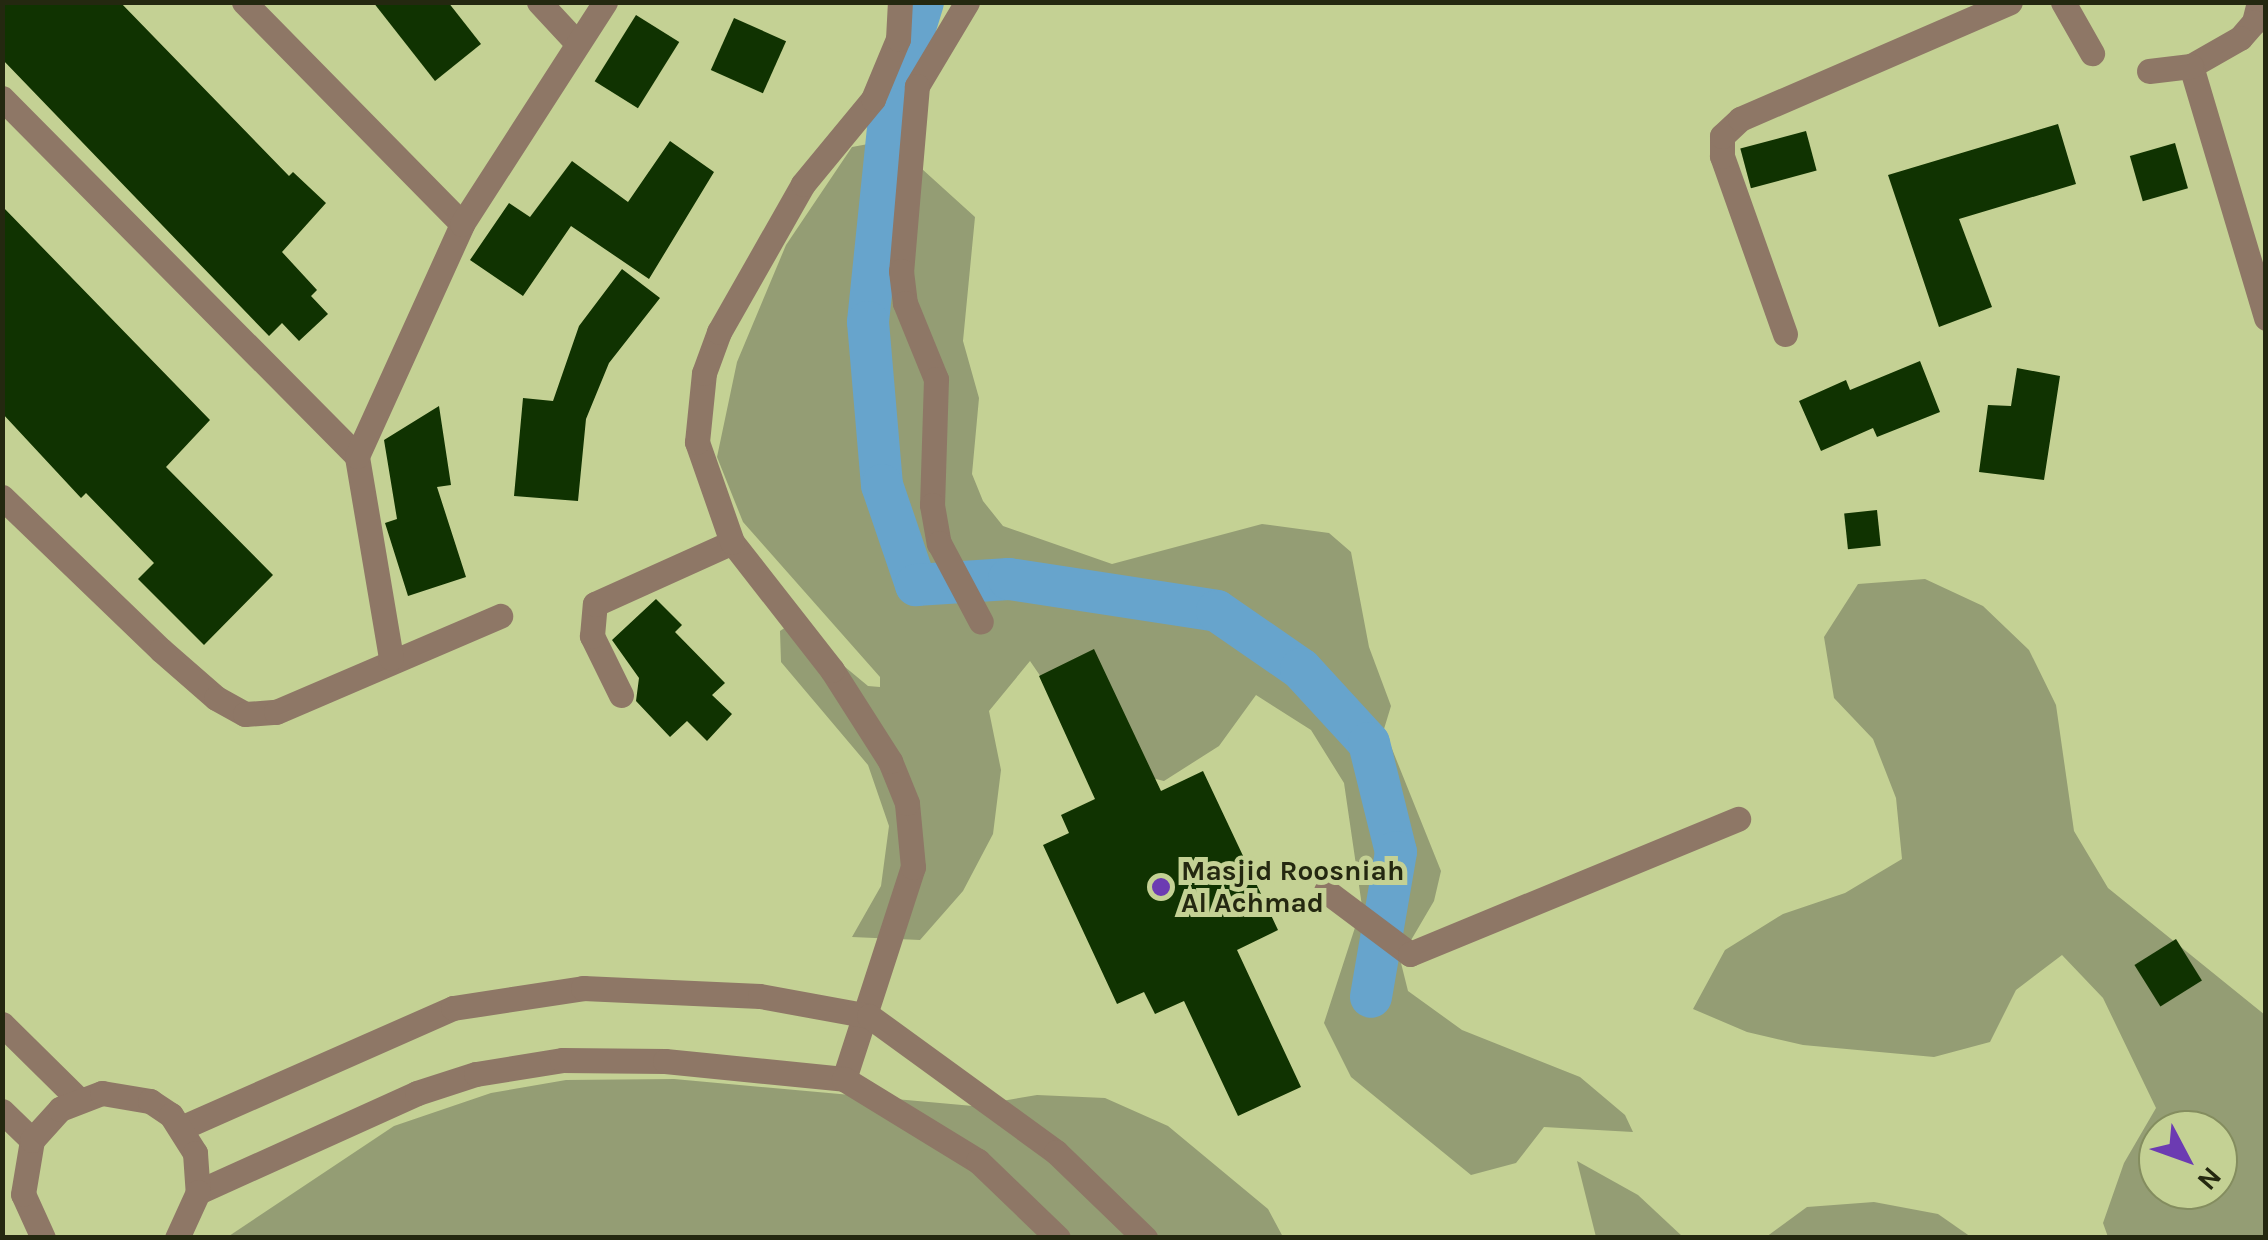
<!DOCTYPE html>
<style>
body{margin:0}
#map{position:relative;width:2268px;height:1240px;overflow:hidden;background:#c4d194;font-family:Karla,sans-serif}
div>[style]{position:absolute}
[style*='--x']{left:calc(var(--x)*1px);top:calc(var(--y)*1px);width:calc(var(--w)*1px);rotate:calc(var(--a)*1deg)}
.green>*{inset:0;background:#949d74}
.canal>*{height:42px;margin:-21px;padding:0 21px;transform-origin:21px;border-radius:21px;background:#67a4cc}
.building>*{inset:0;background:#103301;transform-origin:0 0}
.minor>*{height:25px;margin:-12.5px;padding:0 12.5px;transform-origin:12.5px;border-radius:12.5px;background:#8e7766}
.dots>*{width:28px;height:28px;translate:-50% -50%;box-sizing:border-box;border:5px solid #c4d194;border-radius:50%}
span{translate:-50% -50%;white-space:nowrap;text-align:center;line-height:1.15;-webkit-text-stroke:10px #c4d194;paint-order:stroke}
.poi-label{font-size:28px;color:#242810;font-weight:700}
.left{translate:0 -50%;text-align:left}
.frame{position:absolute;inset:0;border:5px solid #242810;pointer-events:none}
.north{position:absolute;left:2138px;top:1110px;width:100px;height:100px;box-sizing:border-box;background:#c4d194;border:2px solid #848d5f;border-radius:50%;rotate:131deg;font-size:28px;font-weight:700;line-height:40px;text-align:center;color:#242810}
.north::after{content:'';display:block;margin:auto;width:35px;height:45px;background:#6c3bb2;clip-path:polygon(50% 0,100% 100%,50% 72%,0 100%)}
</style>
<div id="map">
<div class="green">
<div style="clip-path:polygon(890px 140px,975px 217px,963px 341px,979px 398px,972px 474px,983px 501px,1003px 526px,1112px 564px,1262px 524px,1329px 533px,1351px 552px,1369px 647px,1391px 706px,1384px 729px,1441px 871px,1434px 901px,1400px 959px,1408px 991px,1462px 1030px,1580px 1077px,1625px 1115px,1633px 1132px,1544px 1127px,1516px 1163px,1471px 1175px,1351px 1077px,1324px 1023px,1362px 906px,1344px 783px,1311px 730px,1256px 695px,1219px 746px,1164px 781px,1102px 766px,1030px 661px,989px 711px,1001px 770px,993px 834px,963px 891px,920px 940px,852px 937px,881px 886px,889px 826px,868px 765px,781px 662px,780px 631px,792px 623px,868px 686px,880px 687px,880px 677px,743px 522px,717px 457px,737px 362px,786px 245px,852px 147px)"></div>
<div style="clip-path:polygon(evenodd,1925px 579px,1983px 606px,2029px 650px,2056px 705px,2074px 831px,2108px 888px,2265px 1015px,2265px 1237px,2108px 1237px,2103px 1223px,2124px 1163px,2156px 1108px,2103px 998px,2062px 955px,2016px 990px,1990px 1042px,1934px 1057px,1803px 1045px,1747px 1032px,1693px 1009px,1725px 950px,1783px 914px,1845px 893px,1902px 859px,1896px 798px,1873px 739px,1834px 698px,1824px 637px,1858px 584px,1925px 579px,2158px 1130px,2218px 1130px,2218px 1190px,2158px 1190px,2158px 1130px)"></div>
<div style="clip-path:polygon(674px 1079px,973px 1106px,1037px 1095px,1105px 1098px,1168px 1126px,1268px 1209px,1283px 1237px,226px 1238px,394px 1126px,491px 1093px,566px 1080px)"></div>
<div style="clip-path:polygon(1577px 1161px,1638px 1195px,1683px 1237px,1596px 1237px)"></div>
<div style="clip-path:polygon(1874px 1202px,1938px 1214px,1971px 1237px,1766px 1237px,1807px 1207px)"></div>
</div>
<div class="canal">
<div style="--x:923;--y:2;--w:112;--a:107.1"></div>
<div style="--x:890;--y:109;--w:214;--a:95.9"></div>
<div style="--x:868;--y:322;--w:164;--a:85.1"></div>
<div style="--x:882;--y:485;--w:106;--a:71.2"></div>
<div style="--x:916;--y:585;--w:93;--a:-3.7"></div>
<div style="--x:1009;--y:579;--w:210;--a:8.7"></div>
<div style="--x:1217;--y:611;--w:102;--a:34.6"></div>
<div style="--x:1301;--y:669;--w:100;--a:47.4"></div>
<div style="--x:1369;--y:743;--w:112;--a:76.1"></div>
<div style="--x:1396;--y:852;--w:147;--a:99.8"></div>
</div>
<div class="building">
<div style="clip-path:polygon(2px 2px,120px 2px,289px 176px,293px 172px,326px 203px,282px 252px,317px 290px,311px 296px,328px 314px,299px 341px,282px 323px,269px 336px,2px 59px)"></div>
<div style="clip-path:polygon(373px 2px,448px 2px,481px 44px,435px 81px)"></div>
<div style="left:636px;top:15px;width:51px;height:78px;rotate:32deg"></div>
<div style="left:734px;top:18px;width:57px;height:57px;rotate:24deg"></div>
<div style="clip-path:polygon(2058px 124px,2076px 184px,1959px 219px,1992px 307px,1939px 327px,1888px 175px)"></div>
<div style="left:1806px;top:131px;width:41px;height:68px;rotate:75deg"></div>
<div style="clip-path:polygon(670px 141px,714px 172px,649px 279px,571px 226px,523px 296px,470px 260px,509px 203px,530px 217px,572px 161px,628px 202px)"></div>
<div style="left:2175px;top:143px;width:47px;height:47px;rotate:74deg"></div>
<div style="clip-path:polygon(2px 206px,210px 420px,166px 467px,273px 575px,204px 645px,138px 579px,154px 563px,86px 493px,81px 498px,2px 413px)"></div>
<div style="clip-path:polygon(622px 269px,660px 298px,609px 363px,586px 419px,578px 501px,514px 496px,523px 398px,553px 401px,579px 326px)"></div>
<div style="clip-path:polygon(1920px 361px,1940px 412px,1877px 437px,1873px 428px,1821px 451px,1799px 401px,1846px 380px,1850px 390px)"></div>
<div style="clip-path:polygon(2017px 368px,2060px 376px,2044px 480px,1979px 472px,1988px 405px,2011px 406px)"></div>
<div style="clip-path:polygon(439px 406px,451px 485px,437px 487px,466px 577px,408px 596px,385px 523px,397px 519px,384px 440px)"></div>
<div style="left:1877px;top:510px;width:36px;height:33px;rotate:84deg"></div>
<div style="clip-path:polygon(656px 599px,682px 625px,675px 632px,725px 683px,712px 695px,732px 714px,707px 741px,687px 721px,670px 737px,636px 701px,639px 678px,612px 640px)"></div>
<div style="clip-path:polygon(1094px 649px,1161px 791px,1203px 771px,1278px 930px,1237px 950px,1301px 1087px,1238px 1116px,1184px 1001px,1155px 1014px,1144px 992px,1117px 1004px,1043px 845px,1069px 833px,1061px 815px,1095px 799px,1039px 676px)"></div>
<div style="left:2176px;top:939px;width:49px;height:49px;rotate:58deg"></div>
</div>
<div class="minor">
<div style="--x:244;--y:2;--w:311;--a:45.5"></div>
<div style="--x:539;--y:2;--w:56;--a:47.2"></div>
<div style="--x:967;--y:2;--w:98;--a:120.8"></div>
<div style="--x:917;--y:86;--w:186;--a:94.9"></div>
<div style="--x:901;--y:271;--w:32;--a:83"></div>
<div style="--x:905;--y:303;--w:82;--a:67.8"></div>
<div style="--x:936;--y:379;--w:126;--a:91.8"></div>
<div style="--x:932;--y:505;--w:39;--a:80"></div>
<div style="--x:939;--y:543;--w:89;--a:62"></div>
<div style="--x:2063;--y:2;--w:59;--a:60.4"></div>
<div style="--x:2259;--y:2;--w:21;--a:104"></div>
<div style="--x:2254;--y:22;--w:21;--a:131"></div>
<div style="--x:2240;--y:38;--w:56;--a:150.3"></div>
<div style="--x:2191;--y:66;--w:263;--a:73.4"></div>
<div style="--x:2149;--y:71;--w:42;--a:-6.8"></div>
<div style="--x:2;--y:98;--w:504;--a:45.24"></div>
<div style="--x:1785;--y:334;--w:189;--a:-109.5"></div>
<div style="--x:1722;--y:156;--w:20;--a:-90"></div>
<div style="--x:1722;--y:136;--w:25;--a:-43"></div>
<div style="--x:1740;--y:119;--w:294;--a:-23.4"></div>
<div style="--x:2;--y:497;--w:221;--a:43.9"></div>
<div style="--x:161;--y:650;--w:73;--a:41.1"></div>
<div style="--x:216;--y:698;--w:33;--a:29"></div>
<div style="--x:245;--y:714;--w:31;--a:-4"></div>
<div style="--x:276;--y:712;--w:244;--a:-23.2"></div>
<div style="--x:391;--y:658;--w:205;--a:-99.6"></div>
<div style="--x:357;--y:456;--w:255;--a:-65.6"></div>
<div style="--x:462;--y:224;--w:264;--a:-57.2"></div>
<div style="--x:621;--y:695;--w:66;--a:-116.2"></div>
<div style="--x:592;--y:636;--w:32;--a:-85"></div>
<div style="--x:595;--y:604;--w:150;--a:-24.3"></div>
<div style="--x:1326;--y:891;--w:105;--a:36.9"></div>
<div style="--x:1410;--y:954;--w:355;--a:-22.4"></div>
<div style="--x:2;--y:1024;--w:107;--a:44.6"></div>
<div style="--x:844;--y:1079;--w:223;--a:-72"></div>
<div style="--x:913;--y:867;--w:64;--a:-95.4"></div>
<div style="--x:907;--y:803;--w:45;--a:-112"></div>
<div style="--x:890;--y:761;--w:108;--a:-122.5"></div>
<div style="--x:832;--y:670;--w:162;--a:-128"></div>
<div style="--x:732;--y:542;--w:106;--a:-109.3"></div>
<div style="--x:697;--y:442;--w:69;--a:-84.2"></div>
<div style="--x:704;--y:373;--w:44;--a:-69.9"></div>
<div style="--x:719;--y:332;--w:170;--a:-60.4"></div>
<div style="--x:803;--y:184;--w:110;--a:-50.5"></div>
<div style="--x:873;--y:99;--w:65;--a:-67.4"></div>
<div style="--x:898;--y:39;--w:37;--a:-87"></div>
<div style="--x:2;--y:1111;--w:42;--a:44"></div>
<div style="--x:181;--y:1128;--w:297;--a:-23.8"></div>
<div style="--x:453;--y:1008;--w:132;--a:-8.7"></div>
<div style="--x:583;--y:988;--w:177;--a:2.6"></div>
<div style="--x:760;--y:996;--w:111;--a:10.4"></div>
<div style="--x:869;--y:1016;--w:231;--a:36"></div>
<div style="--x:1056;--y:1152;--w:124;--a:44"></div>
<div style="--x:198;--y:1192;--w:240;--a:-24.3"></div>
<div style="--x:417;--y:1093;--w:62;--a:-17.9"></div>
<div style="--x:476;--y:1074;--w:87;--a:-9.2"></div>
<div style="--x:562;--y:1060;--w:103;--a:0.6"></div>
<div style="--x:665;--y:1061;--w:180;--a:5.7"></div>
<div style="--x:844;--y:1079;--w:157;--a:31.5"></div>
<div style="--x:978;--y:1161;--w:111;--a:43.9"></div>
<div style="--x:43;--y:1238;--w:48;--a:-114.4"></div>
<div style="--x:23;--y:1194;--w:55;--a:-80.5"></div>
<div style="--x:32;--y:1140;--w:42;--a:-47.9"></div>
<div style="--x:60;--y:1109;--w:45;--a:-20.9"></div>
<div style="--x:102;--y:1093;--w:49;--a:9.5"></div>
<div style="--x:150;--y:1101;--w:25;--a:34"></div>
<div style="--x:171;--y:1115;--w:45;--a:57.7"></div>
<div style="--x:195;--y:1153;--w:39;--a:86"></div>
<div style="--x:198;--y:1192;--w:51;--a:114.5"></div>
</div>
<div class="dots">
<div style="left:1161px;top:887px;background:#6c3bb2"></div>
</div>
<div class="poi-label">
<span class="left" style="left:1181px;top:887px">Masjid Roosniah<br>Al Achmad</span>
</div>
<div class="frame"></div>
<div class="north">N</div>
</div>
